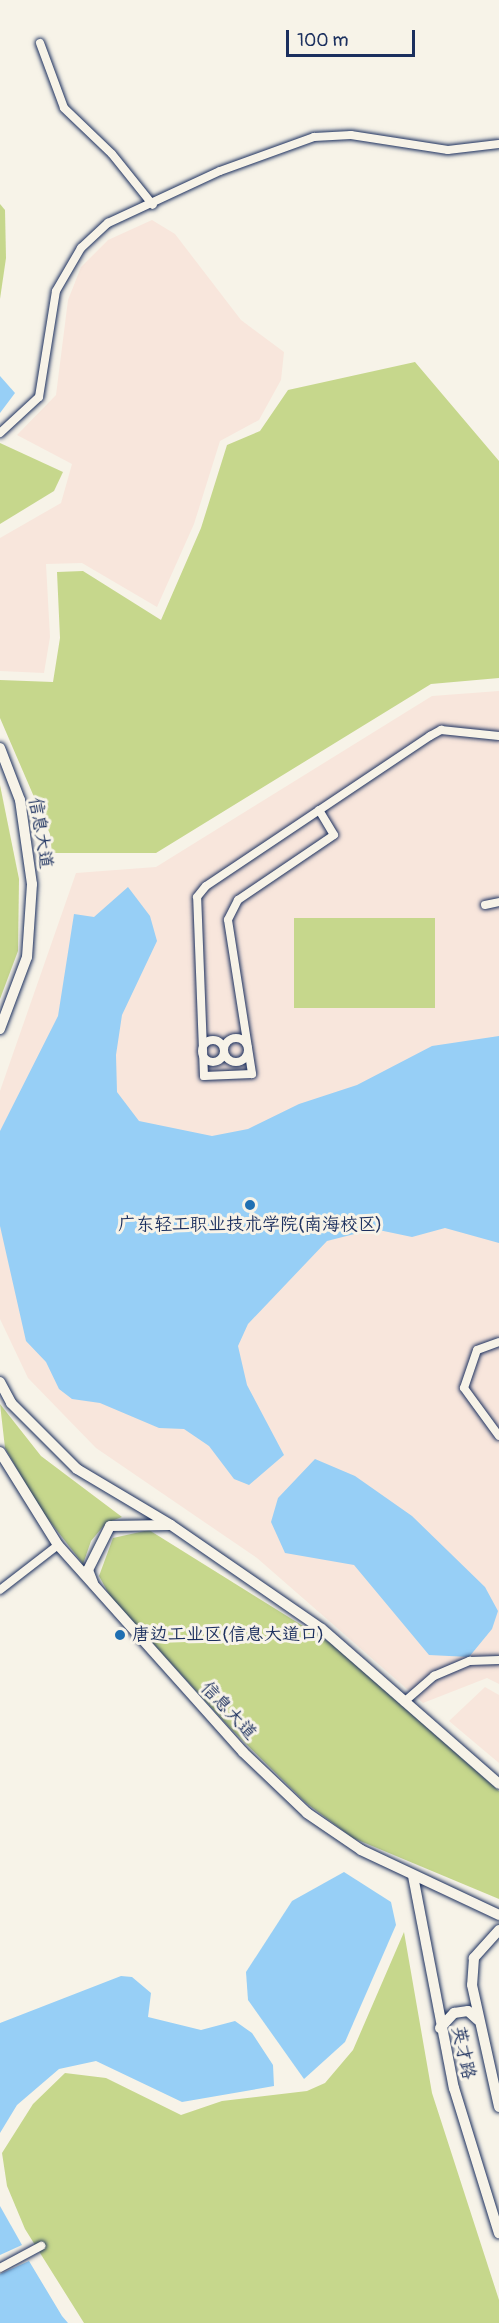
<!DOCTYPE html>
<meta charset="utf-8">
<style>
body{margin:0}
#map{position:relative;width:499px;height:2323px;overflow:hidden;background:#f7f3e8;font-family:Pangolin,"LXGW WenKai TC",sans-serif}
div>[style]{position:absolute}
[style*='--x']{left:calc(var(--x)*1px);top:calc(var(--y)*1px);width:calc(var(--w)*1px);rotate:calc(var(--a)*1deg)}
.built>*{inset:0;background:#f8e6dc}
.green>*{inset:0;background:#c6d78c;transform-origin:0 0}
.water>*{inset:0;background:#97cff6}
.roads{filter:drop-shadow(0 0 2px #1b2f5e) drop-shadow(0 0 2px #1b2f5e)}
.street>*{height:8px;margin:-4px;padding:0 4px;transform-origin:4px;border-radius:4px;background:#f7f3e8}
.street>.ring{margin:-4px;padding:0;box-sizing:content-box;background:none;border:8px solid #f7f3e8;border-radius:50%}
.secondary>*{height:10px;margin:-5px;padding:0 5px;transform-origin:5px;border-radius:5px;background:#f7f3e8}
.dots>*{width:16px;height:16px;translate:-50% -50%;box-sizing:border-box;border:3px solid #f7f3e8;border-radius:50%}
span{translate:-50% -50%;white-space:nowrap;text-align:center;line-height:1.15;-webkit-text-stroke:6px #f7f3e8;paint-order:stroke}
.street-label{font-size:18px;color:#1b2f5e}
.poi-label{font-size:18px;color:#1b2f5e}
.left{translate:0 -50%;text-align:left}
.scale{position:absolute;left:286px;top:30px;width:129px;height:27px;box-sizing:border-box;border:3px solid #1b2f5e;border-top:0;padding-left:8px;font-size:18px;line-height:21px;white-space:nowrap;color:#1b2f5e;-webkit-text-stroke:4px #f7f3e8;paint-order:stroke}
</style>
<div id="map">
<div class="built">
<div style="clip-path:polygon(152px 220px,175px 234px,241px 320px,284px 352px,281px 380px,259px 420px,220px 441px,194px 524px,157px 607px,82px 563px,46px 564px,50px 637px,44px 673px,0 671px,0 538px,61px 503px,72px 464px,17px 435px,56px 395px,68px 300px,81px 267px,108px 240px)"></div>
<div style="clip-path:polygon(499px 691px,499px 1684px,487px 1678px,423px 1703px,257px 1558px,96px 1448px,28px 1378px,0 1319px,0 1091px,76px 873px,156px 867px,432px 696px)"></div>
<div style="clip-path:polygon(485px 1687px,499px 1695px,499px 1763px,449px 1721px)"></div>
</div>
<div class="green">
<div style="clip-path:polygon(0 204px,5px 210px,6px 258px,0 299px)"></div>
<div style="clip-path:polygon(415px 362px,499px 461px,499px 678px,431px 684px,156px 853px,52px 853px,50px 834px,0 718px,0 680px,53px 682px,60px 638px,57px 572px,83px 571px,161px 620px,201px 528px,227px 445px,260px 431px,288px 390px)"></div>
<div style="clip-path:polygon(0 443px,63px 472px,54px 491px,0 524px)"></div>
<div style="clip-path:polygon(0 785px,19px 879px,18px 951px,0 999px)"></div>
<div style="left:294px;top:918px;width:141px;height:90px"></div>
<div style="clip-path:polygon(0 1404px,41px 1456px,122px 1517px,106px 1523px,91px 1541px,83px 1564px,41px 1510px,5px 1448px)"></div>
<div style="clip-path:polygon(149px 1530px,332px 1644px,499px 1791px,499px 1899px,353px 1838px,306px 1803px,230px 1728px,110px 1596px,99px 1576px,113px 1538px)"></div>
<div style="clip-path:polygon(404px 1932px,432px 2093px,499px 2300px,499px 2323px,84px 2323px,25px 2229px,7px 2186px,2px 2153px,33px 2104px,65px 2073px,106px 2078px,181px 2115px,222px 2101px,307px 2091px,325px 2083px,353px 2050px)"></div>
</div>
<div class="water">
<div style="clip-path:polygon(0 376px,15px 393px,0 413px)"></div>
<div style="clip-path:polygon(128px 887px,150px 916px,157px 941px,122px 1015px,116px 1055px,117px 1092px,139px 1121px,212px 1136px,248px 1129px,299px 1104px,357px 1085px,432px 1046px,499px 1036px,499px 1243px,445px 1228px,412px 1237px,374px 1229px,327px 1241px,248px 1324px,238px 1346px,247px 1385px,284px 1455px,249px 1485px,234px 1479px,209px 1446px,184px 1429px,159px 1428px,100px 1403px,72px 1399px,59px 1389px,46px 1362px,26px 1341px,0 1226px,0 1131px,58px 1016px,74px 914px,94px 917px)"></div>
<div style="clip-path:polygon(315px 1459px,355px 1476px,412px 1516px,485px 1587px,498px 1611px,492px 1629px,469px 1657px,429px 1655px,354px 1565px,285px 1553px,271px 1522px,278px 1498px)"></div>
<div style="clip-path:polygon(344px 1872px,391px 1902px,396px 1925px,345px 2042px,304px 2079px,248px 2000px,246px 1972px,292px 1901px)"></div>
<div style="clip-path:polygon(121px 1976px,132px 1977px,151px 1993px,148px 2017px,201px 2030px,235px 2021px,252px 2033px,273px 2065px,274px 2086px,182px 2102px,96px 2061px,59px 2069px,17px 2105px,0 2133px,0 2023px)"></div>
<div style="clip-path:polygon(0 2206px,22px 2245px,0 2255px)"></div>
<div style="clip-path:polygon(29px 2261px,62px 2316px,68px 2323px,0 2323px,0 2274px)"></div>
</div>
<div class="roads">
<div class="street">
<div style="--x:40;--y:43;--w:69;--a:69.7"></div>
<div style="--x:64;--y:108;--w:66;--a:43.8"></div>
<div style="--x:112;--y:154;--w:65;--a:51.2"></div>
<div style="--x:0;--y:433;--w:53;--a:-42.7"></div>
<div style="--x:39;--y:397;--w:107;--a:-80.9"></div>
<div style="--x:56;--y:291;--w:50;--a:-59.8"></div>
<div style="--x:81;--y:248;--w:37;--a:-43"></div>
<div style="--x:108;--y:223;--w:123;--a:-24.9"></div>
<div style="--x:220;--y:171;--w:100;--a:-19.9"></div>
<div style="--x:314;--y:137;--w:37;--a:-3"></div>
<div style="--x:351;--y:135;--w:98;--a:8.8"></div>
<div style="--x:448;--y:150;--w:51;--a:-6.7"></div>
<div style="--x:319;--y:810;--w:29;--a:59"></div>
<div style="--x:334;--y:835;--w:116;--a:145.9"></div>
<div style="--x:238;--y:900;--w:22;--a:117"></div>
<div style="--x:228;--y:920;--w:156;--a:81.1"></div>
<div style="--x:252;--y:1074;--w:48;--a:177.6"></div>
<div style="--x:204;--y:1076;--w:179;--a:-92.2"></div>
<div style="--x:197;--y:897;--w:14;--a:-51"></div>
<div style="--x:206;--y:886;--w:270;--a:-33.8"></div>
<div style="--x:430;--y:736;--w:13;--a:-29"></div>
<div style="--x:441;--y:730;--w:58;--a:5.9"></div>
<div style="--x:485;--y:905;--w:14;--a:-12"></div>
<div class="ring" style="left:224px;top:1038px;width:16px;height:16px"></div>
<div class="ring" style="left:202px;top:1040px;width:14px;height:14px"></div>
<div style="--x:499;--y:1342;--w:23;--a:160"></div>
<div style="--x:477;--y:1350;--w:40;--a:108.9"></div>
<div style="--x:464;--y:1388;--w:59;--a:53.9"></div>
<div style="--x:0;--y:1590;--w:73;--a:-37.8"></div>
<div style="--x:404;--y:1702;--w:40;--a:-41"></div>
<div style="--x:434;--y:1676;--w:39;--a:-23"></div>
<div style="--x:470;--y:1661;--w:29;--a:-2"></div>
<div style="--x:0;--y:2268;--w:47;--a:-28.2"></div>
</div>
<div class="secondary">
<div style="--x:0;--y:748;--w:56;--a:69"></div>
<div style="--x:20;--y:800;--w:85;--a:81.9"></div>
<div style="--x:32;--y:884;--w:73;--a:93.9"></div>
<div style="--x:27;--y:957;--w:77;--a:110.6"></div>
<div style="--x:0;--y:1382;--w:24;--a:62"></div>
<div style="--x:11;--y:1403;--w:93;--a:45"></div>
<div style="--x:77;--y:1469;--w:109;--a:30.8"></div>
<div style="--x:171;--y:1525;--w:183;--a:34.6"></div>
<div style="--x:322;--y:1629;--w:235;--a:41.2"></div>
<div style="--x:0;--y:1452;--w:110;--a:58.1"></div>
<div style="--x:58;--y:1545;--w:278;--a:48.2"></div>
<div style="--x:243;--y:1752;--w:88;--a:43.6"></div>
<div style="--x:307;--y:1813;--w:65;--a:34.4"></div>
<div style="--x:361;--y:1850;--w:153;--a:25.2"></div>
<div style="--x:93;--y:1583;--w:14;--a:-111"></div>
<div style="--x:88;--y:1570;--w:49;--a:-63.4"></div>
<div style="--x:110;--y:1526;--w:60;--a:-1"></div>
<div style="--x:413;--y:1876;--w:216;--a:79.1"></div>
<div style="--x:454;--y:2088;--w:152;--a:72.8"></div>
<div style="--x:499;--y:1930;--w:38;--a:132"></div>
<div style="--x:474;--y:1958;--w:27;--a:94"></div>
<div style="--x:472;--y:1985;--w:125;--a:77.5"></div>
<div style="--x:440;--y:2028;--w:21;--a:-47"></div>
<div style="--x:454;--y:2013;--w:14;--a:-8"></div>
<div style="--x:468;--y:2011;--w:13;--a:42"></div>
</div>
</div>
<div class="dots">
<div style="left:250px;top:1205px;background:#1f6fb2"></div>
<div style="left:120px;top:1635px;background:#1f6fb2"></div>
</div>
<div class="street-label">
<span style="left:40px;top:833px;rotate:81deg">信息大道</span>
<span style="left:228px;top:1711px;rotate:47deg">信息大道</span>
<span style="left:463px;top:2053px;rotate:78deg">英才路</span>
</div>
<div class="poi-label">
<span style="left:250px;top:1225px">广东轻工职业技术学院(南海校区)</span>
<span class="left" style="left:132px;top:1635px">唐边工业区(信息大道口)</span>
</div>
<div class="scale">100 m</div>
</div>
